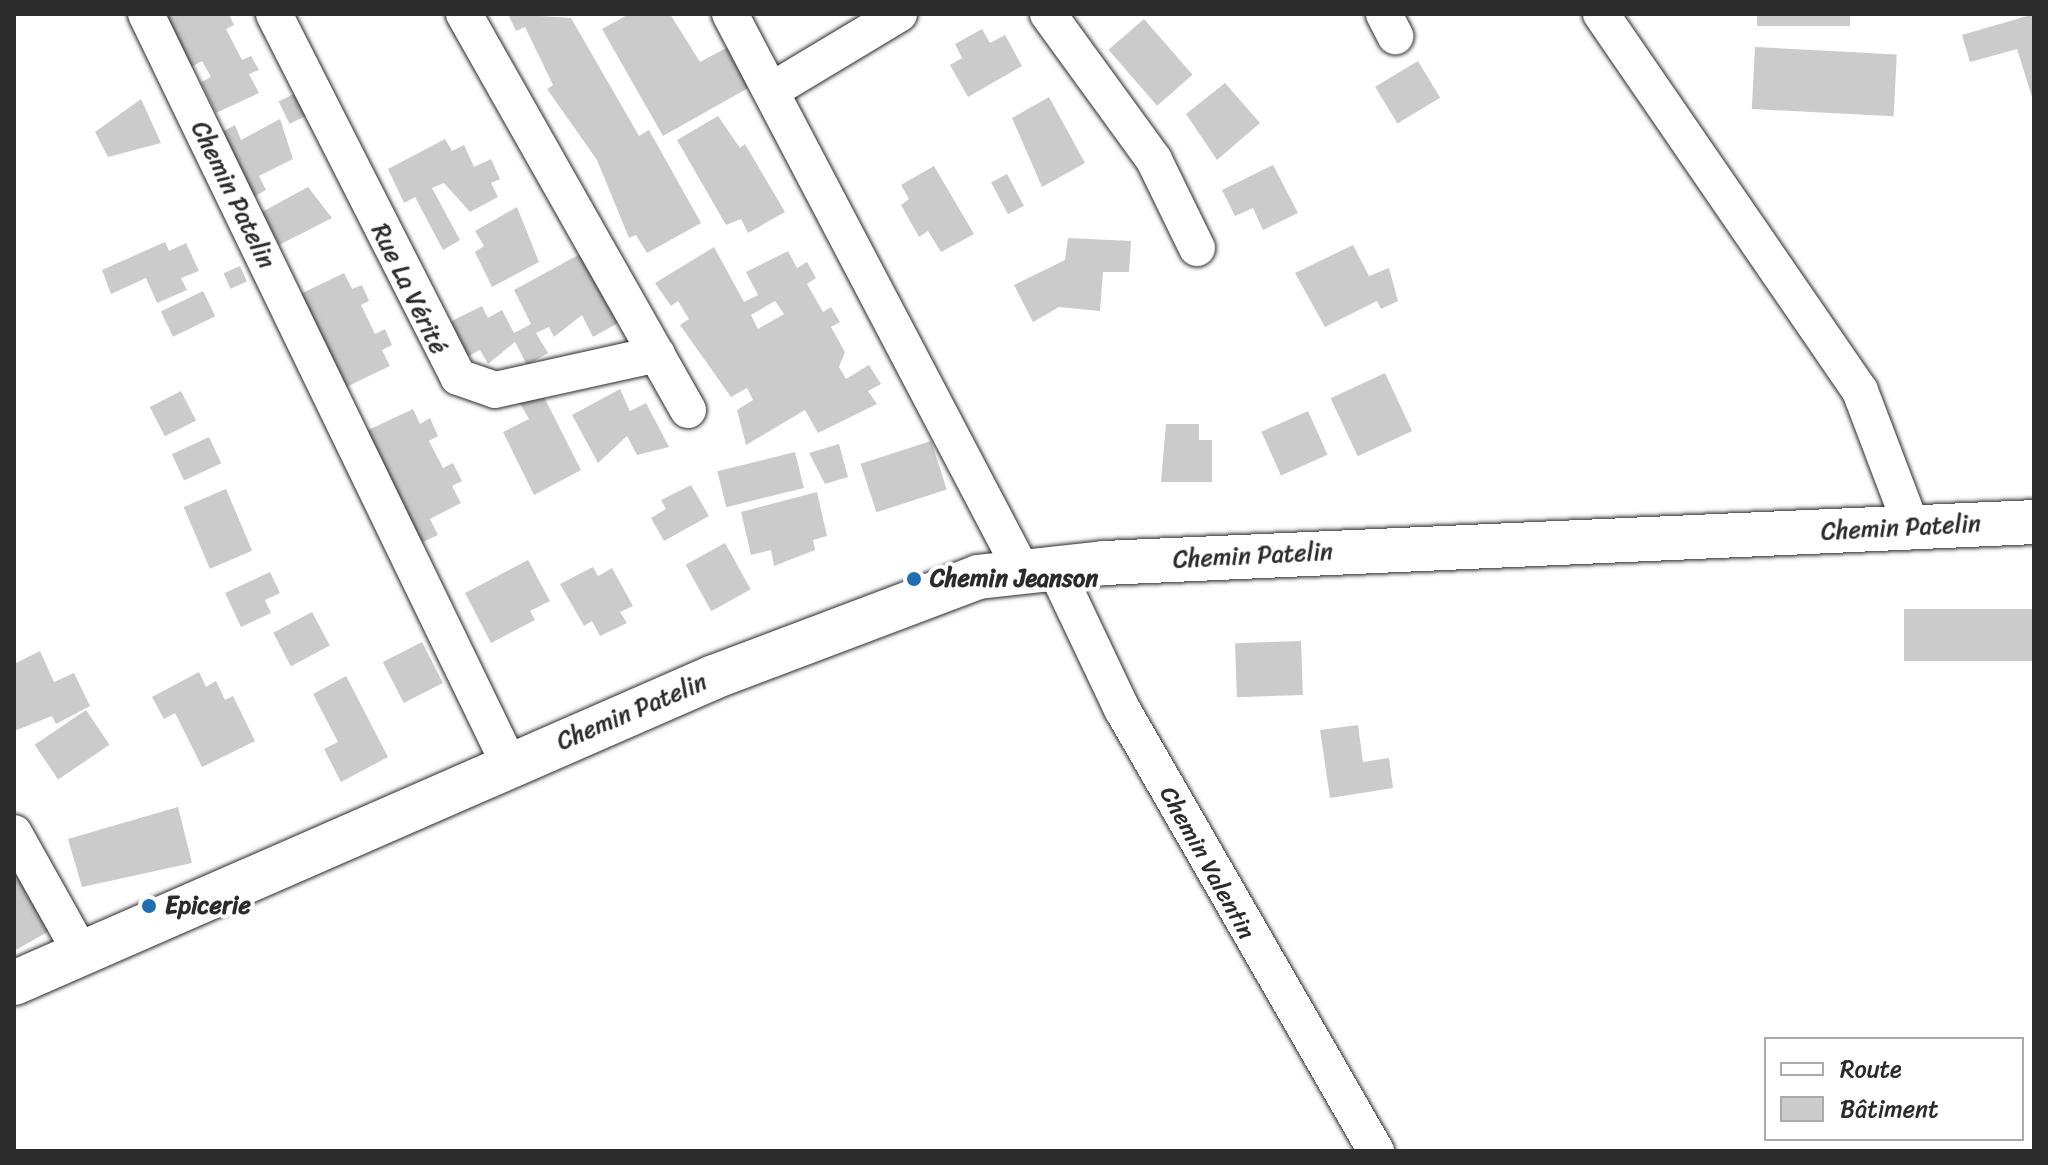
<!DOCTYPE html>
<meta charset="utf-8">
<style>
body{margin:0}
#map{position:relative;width:2048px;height:1165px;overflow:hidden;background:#fff;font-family:Sriracha,sans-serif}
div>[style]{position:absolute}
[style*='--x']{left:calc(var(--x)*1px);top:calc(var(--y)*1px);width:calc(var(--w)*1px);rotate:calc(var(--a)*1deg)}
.building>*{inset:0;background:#cbcbcb;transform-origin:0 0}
.roads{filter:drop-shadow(0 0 2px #2b2b2b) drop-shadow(0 0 2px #2b2b2b)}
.minor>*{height:36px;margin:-18px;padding:0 18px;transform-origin:18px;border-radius:18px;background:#fff}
.major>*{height:44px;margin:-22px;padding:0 22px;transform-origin:22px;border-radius:22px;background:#fff}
.dots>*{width:22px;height:22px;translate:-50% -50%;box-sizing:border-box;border:4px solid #fff;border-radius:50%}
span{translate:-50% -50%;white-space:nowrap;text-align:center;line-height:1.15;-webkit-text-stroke:8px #fff;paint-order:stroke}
.street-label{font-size:24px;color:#2b2b2b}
.poi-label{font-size:24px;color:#2b2b2b;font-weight:700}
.left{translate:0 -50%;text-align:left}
.frame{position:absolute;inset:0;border:16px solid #2b2b2b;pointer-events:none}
.legend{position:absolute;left:1764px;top:1037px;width:260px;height:104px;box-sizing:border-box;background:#fff;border:2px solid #aaa;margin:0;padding:10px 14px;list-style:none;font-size:24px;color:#2b2b2b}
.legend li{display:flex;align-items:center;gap:16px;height:40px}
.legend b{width:40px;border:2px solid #aaa}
</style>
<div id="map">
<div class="building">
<div style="clip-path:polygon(156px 14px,229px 14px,234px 25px,226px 29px,242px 60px,251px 56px,259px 70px,249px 74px,259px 93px,216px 113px,201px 82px,211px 77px,202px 61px,184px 71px)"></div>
<div style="clip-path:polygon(508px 14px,571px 18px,639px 136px,649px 130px,701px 223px,647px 253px,636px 235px,629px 238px,597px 160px,547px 89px,553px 85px,525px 27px,516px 31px)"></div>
<div style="clip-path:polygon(629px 14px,670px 14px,700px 62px,728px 47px,750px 87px,663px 136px,602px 29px)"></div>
<div style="left:1757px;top:14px;width:93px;height:12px"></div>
<div style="clip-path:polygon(2034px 14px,2034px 99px,2033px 100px,2017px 49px,1970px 62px,1962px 35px)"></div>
<div style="left:1144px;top:19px;width:74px;height:47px;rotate:49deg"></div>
<div style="clip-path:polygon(982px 29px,990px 43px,1005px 35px,1022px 66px,968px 97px,950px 65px,962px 58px,955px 44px)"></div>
<div style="left:1755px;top:47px;width:142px;height:62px;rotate:3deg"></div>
<div style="left:1418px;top:61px;width:43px;height:50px;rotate:59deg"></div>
<div style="clip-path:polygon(1225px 83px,1260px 123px,1217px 160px,1186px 114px)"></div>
<div style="left:302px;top:90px;width:25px;height:26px;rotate:64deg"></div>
<div style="clip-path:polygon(1049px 97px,1085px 163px,1042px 187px,1012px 118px)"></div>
<div style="clip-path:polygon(141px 99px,161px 143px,108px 157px,95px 132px)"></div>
<div style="clip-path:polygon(718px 116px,740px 148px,745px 144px,785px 212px,748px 233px,741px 219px,726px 225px,677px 140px)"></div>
<div style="clip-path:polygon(280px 119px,293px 159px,259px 176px,266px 190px,247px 201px,215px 136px,235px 125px,241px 140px)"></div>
<div style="clip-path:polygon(445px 139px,452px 151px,464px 145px,474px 167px,491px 159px,500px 179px,491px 183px,498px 197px,470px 212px,444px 183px,432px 188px,460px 240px,443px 250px,415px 197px,404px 203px,388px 169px)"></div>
<div style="clip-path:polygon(1273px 165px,1298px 213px,1263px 230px,1253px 208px,1235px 216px,1222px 190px)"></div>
<div style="clip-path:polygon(934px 166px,974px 234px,941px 252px,928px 231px,919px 237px,901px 205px,909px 199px,901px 185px)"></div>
<div style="left:1007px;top:174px;width:36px;height:18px;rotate:62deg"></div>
<div style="clip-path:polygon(308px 187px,332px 218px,279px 245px,262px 212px)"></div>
<div style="clip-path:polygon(517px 207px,539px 262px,492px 287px,475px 252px,484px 246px,475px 231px)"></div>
<div style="clip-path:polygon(1068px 238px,1131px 241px,1129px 272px,1103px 272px,1100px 311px,1059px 307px,1033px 322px,1014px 285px,1065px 260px)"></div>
<div style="clip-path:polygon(165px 242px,169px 251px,186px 243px,199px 271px,181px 278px,187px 290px,157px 303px,146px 278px,111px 294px,102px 270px)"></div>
<div style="clip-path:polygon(1353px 245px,1369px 276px,1389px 268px,1398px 301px,1381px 309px,1377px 301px,1325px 327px,1295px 273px)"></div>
<div style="clip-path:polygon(evenodd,714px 247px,744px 302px,758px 295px,746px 272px,788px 251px,797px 268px,807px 262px,816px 278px,807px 284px,823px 312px,831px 307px,840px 322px,831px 327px,845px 352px,839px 367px,846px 379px,869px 365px,881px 384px,868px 391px,877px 404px,818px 433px,805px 410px,746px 445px,737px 410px,753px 400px,747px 388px,731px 397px,680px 325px,689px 319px,678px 301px,671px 306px,655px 283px,714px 247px,775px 301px,784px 314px,758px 329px,751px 315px,775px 301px)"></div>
<div style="clip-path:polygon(582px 253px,620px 322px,593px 337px,582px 315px,554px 337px,549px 327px,536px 333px,548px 353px,527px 365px,515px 342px,488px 364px,480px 350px,463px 359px,446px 324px,482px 306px,488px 318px,502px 310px,514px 333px,531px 324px,514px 290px)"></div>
<div style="left:240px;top:266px;width:17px;height:18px;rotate:66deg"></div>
<div style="clip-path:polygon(344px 273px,352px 289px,362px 285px,369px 301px,361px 305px,375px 334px,385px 329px,392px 345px,382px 350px,390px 366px,342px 389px,294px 297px)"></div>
<div style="left:203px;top:291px;width:28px;height:47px;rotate:64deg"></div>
<div style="left:1385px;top:373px;width:64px;height:60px;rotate:65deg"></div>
<div style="clip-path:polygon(620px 389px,630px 411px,646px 403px,669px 447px,637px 455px,627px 436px,598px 463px,572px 415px)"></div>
<div style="left:181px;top:391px;width:33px;height:35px;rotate:63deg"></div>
<div style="clip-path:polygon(543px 395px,581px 470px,534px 495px,503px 432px,529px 419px,518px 400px)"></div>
<div style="clip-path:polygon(413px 409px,420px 424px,430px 418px,438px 436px,429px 441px,443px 468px,453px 463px,462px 481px,452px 486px,461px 503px,430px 519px,438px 535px,421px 543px,364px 432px)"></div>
<div style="left:1308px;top:411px;width:48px;height:51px;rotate:66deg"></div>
<div style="clip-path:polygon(1166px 424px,1199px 424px,1199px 440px,1212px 440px,1212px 482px,1161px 482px)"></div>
<div style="left:209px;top:437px;width:29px;height:41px;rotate:65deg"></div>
<div style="left:931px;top:441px;width:51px;height:74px;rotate:72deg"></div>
<div style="clip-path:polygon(839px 444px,848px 477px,825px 484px,809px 453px)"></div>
<div style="left:795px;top:452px;width:37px;height:80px;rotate:76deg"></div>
<div style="clip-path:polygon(691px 485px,709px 516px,664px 541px,651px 518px,666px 509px,661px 500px)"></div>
<div style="left:226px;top:489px;width:67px;height:46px;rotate:67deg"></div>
<div style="clip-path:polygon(817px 492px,827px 536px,813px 540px,815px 550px,774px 566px,771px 550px,751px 555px,741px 512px)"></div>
<div style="left:725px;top:543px;width:53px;height:45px;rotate:61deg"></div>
<div style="clip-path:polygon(528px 560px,550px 601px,530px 611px,535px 620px,491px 643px,465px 593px)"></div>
<div style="clip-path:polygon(593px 567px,598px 576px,612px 568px,633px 606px,620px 612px,627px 623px,600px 636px,592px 621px,584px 626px,560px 584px)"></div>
<div style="clip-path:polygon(270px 572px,280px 593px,265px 600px,271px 613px,241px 627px,225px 593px)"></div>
<div style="left:2034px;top:609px;width:52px;height:130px;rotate:90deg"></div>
<div style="left:312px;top:612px;width:38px;height:44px;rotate:62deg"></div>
<div style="left:1301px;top:641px;width:54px;height:66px;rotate:88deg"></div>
<div style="left:422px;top:642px;width:46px;height:44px;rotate:63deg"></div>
<div style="clip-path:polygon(40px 651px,54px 682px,74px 673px,90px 706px,56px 724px,52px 716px,14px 731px,14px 664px)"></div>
<div style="clip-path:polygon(199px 672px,206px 687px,216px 681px,225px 700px,233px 696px,255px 741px,202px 767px,175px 713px,164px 719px,152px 697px)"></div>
<div style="clip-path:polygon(346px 676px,388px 757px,341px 782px,324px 749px,338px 742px,313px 694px)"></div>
<div style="left:86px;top:710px;width:42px;height:62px;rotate:56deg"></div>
<div style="clip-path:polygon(1358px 725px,1363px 762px,1389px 758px,1393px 788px,1330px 798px,1320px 730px)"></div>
<div style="clip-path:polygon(178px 807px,192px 863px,82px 887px,68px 839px)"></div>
<div style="clip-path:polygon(14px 870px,51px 930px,14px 951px)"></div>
</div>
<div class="roads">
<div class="minor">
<div style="--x:146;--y:14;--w:833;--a:64.17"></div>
<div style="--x:274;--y:14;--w:407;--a:63.1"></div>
<div style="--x:458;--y:377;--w:39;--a:19"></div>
<div style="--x:495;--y:390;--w:166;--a:-12.5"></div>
<div style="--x:464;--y:14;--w:455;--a:60.5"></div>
<div style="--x:730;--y:14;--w:627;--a:62.33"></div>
<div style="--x:1048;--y:14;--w:180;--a:54"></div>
<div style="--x:1154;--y:160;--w:98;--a:64"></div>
<div style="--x:1384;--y:14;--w:25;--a:63"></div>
<div style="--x:1601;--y:14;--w:457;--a:55.5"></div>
<div style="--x:1860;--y:391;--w:147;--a:69.2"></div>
<div style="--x:774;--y:89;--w:146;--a:-31"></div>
<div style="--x:1054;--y:566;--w:158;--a:64.6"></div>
<div style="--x:1122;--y:709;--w:510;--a:60.12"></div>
<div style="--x:14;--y:833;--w:137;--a:60.8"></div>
</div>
<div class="major">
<div style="--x:14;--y:983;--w:764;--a:-23.61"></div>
<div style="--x:714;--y:677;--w:282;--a:-20.7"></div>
<div style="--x:978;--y:577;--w:127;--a:-6.3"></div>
<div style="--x:1104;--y:563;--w:931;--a:-2.52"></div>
</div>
</div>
<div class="dots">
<div style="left:914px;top:579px;background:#1f6fb2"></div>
<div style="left:149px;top:906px;background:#1f6fb2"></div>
</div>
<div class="street-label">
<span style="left:233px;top:195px;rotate:64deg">Chemin Patelin</span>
<span style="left:409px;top:289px;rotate:64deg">Rue La Vérité</span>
<span style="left:1901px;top:528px;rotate:-3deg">Chemin Patelin</span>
<span style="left:1253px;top:556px;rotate:-3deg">Chemin Patelin</span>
<span style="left:632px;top:712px;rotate:-23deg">Chemin Patelin</span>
<span style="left:1207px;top:863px;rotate:61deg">Chemin Valentin</span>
</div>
<div class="poi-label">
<span class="left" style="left:930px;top:579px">Chemin Jeanson</span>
<span class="left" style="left:165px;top:906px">Epicerie</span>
</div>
<div class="frame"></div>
<ul class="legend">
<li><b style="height:10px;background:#fff"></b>Route</li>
<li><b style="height:22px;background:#cbcbcb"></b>Bâtiment</li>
</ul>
</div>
